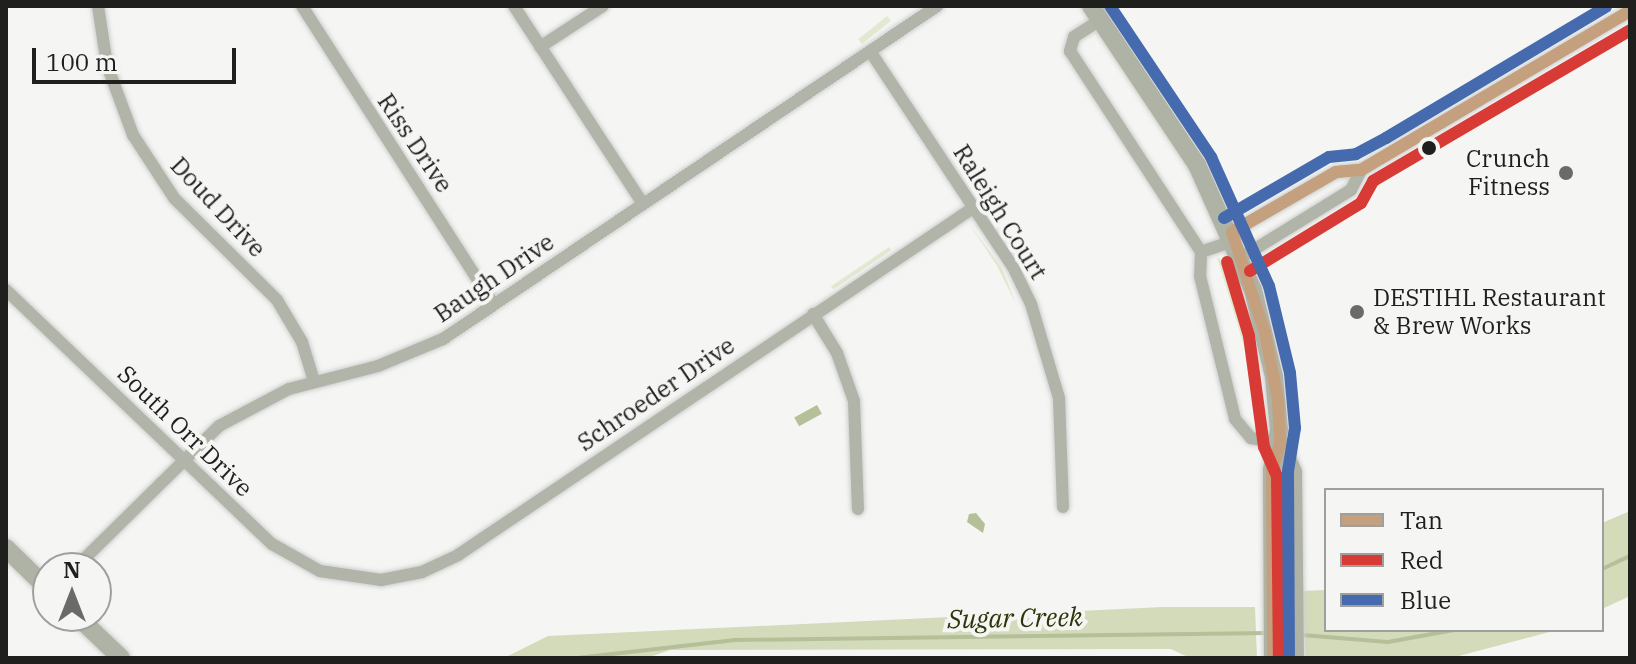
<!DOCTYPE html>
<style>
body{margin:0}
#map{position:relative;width:1636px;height:664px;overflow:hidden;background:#f5f5f4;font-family:"IBM Plex Serif",serif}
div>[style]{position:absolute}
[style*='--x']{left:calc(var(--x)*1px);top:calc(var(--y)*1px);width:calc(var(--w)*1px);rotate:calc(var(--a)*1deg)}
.green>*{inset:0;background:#e2e9d1;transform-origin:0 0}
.forest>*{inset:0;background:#d3dbbb}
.water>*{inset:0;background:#b5bf98;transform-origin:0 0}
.stream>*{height:4px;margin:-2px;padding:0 2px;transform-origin:2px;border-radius:2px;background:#b5bf98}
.roads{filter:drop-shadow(0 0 2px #cececd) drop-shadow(0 0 2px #cececd)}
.minor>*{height:12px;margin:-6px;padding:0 6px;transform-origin:6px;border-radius:6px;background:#b1b4a8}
.secondary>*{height:18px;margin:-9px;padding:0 9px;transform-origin:9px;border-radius:9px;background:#afb3a5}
.bus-1>*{height:12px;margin:-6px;padding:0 6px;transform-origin:6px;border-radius:6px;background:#c5a07f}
.bus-2>*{height:12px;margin:-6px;padding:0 6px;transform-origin:6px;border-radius:6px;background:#d83b35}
.bus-3>*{height:12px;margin:-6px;padding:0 6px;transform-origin:6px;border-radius:6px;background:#456bae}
.dots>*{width:22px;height:22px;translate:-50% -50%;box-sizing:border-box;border:4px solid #f5f6f3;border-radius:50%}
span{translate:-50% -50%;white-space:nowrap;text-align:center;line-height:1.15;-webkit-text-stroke:8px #f5f6f3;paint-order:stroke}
.street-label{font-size:24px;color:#1f1f1e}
.poi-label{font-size:24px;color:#1f1f1e}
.right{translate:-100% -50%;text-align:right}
.left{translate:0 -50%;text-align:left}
.water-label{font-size:26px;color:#2d360a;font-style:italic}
.frame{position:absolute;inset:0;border:8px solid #1f1f1e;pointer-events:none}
.legend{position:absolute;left:1324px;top:488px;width:280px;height:144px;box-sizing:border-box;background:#f5f6f3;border:2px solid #9fa09e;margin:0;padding:10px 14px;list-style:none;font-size:24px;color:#1f1f1e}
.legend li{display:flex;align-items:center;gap:16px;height:40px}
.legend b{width:40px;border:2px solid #9fa09e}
.north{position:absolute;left:32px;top:552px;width:80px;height:80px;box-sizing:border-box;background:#f5f6f3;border:2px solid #9fa09e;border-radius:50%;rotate:0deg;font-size:22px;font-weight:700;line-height:32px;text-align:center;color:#1f1f1e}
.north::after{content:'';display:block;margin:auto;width:28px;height:36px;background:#6a6a69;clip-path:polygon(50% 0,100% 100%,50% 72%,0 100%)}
.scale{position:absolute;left:32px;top:48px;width:204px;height:36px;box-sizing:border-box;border:4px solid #1f1f1e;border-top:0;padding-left:10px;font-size:24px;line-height:28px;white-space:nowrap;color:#1f1f1e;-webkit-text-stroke:6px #f5f6f3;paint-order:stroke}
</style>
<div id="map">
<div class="green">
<div style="left:887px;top:16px;width:6px;height:37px;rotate:51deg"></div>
<div style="clip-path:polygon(970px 225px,1002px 268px,1016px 304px,997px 266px)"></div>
<div style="left:889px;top:247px;width:4px;height:70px;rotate:56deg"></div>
<div style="clip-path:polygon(1217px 257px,1228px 265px,1252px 343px,1264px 421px,1264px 428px,1257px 431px,1244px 346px)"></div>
</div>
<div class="forest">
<div style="clip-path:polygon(1630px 511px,1630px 596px,1602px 609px,1602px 523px)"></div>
<div style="clip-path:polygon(1326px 590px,1326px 630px,1557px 630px,1451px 658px,1306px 658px,1302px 591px)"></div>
<div style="clip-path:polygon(1163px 607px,1255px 607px,1257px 658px,1190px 658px,1171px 649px,670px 650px,647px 658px,504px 658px,548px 636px)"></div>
</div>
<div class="water">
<div style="left:817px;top:405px;width:10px;height:26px;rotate:61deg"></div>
<div style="clip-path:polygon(976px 513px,985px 524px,983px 533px,967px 522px,969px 514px)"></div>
</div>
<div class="stream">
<div style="--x:1602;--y:569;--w:31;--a:-25"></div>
<div style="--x:1302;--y:635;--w:86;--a:4.7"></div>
<div style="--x:1388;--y:642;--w:67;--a:-10.3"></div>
<div style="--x:577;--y:658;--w:159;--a:-6.5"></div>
<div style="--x:735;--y:640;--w:534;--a:-0.75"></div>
</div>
<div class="roads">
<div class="minor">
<div style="--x:98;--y:6;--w:60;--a:81.3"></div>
<div style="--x:107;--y:65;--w:75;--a:69.6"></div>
<div style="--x:133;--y:135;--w:75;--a:56.9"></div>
<div style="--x:174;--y:198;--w:145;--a:44.7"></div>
<div style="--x:277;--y:300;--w:49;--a:59.2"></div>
<div style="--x:302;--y:342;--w:41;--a:72.9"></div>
<div style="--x:302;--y:6;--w:354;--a:57.3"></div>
<div style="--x:514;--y:6;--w:236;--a:56.9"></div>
<div style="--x:1100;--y:20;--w:31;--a:147"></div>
<div style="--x:1074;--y:37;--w:15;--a:106"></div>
<div style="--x:1070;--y:51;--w:240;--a:56.9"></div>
<div style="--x:1201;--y:252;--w:24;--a:92"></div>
<div style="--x:1200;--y:276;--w:147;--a:76.2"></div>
<div style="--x:1235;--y:419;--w:25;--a:50"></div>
<div style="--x:1251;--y:438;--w:29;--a:10"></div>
<div style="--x:540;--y:47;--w:75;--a:-33.1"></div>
<div style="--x:870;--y:51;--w:259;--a:56.5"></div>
<div style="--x:1013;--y:267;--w:41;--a:64.1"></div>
<div style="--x:1031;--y:304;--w:98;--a:73.4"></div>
<div style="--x:1059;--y:398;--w:109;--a:87.9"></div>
<div style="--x:1232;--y:232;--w:120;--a:-30"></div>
<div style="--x:1336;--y:172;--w:25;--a:-5"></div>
<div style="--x:1361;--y:170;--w:312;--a:-30.6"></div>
<div style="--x:1201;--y:252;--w:36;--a:-19"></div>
<div style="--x:1242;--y:257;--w:128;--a:-31.6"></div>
<div style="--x:1351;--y:190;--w:22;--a:-63"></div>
<div style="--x:6;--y:290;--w:368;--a:43.7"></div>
<div style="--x:272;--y:544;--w:55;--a:29.4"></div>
<div style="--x:320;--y:571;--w:62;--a:8.4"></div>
<div style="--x:381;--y:580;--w:42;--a:-11"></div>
<div style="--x:422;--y:572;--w:40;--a:-25"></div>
<div style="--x:458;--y:555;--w:621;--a:-33.97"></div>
<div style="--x:813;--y:314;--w:46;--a:58.4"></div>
<div style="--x:837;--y:353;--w:51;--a:70.5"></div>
<div style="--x:854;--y:401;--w:108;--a:87.9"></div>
<div style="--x:75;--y:568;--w:202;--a:-44.6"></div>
<div style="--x:219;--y:426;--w:79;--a:-27.9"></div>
<div style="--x:289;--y:389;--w:92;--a:-14.5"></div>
<div style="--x:378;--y:366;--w:70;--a:-22.6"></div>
<div style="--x:443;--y:339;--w:596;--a:-33.98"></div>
</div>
<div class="secondary">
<div style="--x:1091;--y:6;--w:191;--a:56.3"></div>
<div style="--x:1197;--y:165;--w:137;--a:65.9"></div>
<div style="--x:1253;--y:290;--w:89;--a:76.4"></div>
<div style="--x:1274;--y:377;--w:53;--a:84.6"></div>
<div style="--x:1279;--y:430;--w:41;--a:99.9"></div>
<div style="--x:1272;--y:470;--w:188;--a:89.7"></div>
<div style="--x:1280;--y:443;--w:32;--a:66"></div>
<div style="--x:1293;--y:472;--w:186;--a:89.4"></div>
<div style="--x:6;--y:548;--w:59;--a:44.3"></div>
<div style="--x:77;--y:616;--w:61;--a:43.7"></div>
</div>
</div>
<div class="bus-1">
<div style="--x:1273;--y:658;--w:188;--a:-90.3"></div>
<div style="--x:1272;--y:470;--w:28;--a:-73"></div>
<div style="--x:1280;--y:443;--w:43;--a:-92.7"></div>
<div style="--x:1278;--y:400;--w:68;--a:-101"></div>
<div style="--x:1265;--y:333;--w:106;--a:-108.1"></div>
<div style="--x:1232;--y:232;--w:120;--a:-30"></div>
<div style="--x:1336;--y:172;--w:25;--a:-5"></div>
<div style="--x:1361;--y:170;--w:312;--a:-30.6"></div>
</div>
<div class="bus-2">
<div style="--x:1227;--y:262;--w:77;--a:73.4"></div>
<div style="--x:1249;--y:336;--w:112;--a:82.3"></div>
<div style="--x:1264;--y:447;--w:32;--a:66"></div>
<div style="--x:1277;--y:476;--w:182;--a:89.4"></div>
<div style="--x:1250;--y:271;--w:130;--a:-31.5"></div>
<div style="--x:1361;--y:203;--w:25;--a:-61"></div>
<div style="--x:1373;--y:181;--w:298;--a:-30.4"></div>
</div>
<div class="bus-3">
<div style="--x:1110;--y:6;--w:182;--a:56.2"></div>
<div style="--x:1211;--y:157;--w:141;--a:65.8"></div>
<div style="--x:1269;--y:286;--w:89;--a:76.4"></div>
<div style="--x:1290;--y:373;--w:55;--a:84.8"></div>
<div style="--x:1295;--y:428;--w:44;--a:99.2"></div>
<div style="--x:1288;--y:471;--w:187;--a:89.7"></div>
<div style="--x:1224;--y:218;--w:121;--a:-30.2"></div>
<div style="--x:1329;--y:157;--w:27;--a:-6"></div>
<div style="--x:1356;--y:154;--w:34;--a:-28"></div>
<div style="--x:1386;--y:138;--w:256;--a:-30.8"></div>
</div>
<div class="dots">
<div style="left:1429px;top:148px;background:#1f1f1e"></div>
<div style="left:1566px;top:173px;background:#6a6a69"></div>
<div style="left:1357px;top:312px;background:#6a6a69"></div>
</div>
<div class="street-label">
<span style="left:415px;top:143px;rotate:56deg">Riss Drive</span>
<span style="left:218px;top:207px;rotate:47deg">Doud Drive</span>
<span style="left:1000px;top:212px;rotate:58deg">Raleigh Court</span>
<span style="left:494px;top:278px;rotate:-34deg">Baugh Drive</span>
<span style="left:656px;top:394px;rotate:-34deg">Schroeder Drive</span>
<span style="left:185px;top:431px;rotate:44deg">South Orr Drive</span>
</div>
<div class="poi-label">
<span class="right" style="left:1550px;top:173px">Crunch<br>Fitness</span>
<span class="left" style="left:1373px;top:312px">DESTIHL Restaurant<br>&amp; Brew Works</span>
</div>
<div class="water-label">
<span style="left:1015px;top:618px;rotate:-1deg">Sugar Creek</span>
</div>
<div class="frame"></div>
<ul class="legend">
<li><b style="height:10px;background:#c5a07f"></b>Tan</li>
<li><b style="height:10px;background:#d83b35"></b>Red</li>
<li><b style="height:10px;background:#456bae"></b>Blue</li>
</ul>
<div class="north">N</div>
<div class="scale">100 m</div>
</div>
